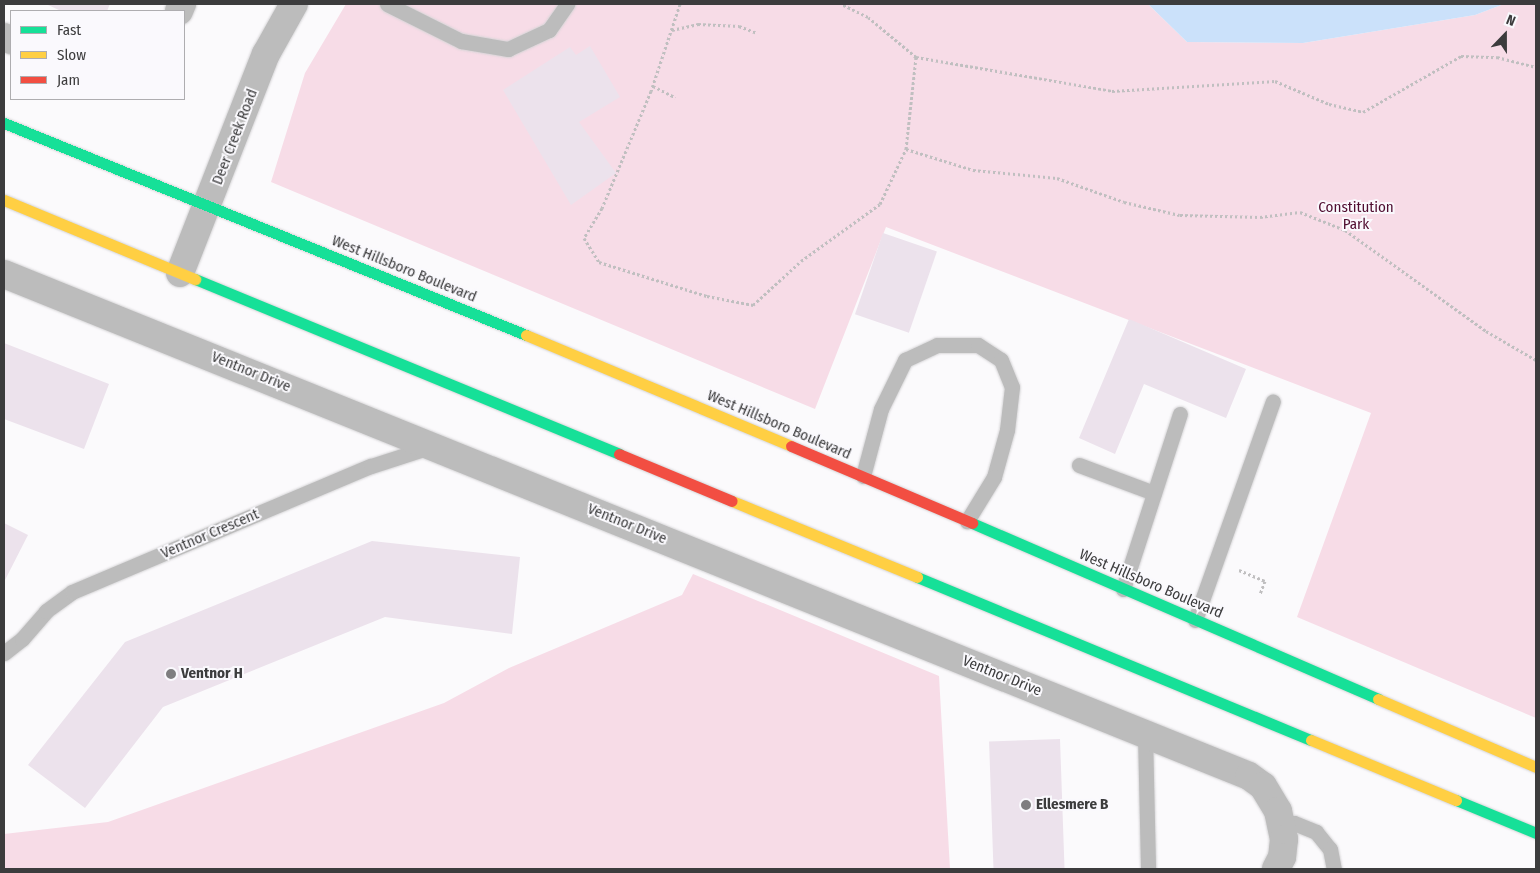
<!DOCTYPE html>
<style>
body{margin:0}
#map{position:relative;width:1540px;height:873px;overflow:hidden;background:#fbfafc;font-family:"Fira Sans Condensed",sans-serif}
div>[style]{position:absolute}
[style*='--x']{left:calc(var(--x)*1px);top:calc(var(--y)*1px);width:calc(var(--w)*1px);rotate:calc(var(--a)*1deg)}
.green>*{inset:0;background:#f7dce7}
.water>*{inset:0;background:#cbe1fa}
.building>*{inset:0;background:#ece2ec;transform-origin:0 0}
.path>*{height:3px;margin-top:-1.5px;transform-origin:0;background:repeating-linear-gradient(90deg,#c0bfc0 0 2.5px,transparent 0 5px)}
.roads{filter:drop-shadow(0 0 1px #d5d4d6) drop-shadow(0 0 1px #d5d4d6)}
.lane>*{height:15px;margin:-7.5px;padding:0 7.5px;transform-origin:7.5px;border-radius:7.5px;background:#bcbcbc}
.street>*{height:28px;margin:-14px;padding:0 14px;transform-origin:14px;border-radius:14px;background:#bcbcbc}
.fast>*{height:11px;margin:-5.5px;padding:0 5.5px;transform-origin:5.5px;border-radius:5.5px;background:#16e098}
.slow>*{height:11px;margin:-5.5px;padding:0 5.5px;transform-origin:5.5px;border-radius:5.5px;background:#ffcf43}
.jam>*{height:11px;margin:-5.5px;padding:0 5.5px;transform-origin:5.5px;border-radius:5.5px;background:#f24e42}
.dots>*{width:14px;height:14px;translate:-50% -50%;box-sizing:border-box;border:2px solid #faf9fd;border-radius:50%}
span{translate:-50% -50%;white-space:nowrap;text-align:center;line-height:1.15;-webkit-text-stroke:4px #faf9fd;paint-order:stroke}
.street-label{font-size:15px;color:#3c3c3d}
.park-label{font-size:15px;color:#500d30}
.poi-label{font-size:15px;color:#3c3c3d;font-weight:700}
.left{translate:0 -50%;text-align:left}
.frame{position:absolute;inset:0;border:5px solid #3c3c3d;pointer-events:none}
.legend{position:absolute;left:10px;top:10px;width:175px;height:90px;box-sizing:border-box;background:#faf9fd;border:1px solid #aeadb0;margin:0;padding:6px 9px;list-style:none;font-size:15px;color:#3c3c3d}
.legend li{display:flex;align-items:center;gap:10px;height:25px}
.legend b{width:25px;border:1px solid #aeadb0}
.north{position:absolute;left:1480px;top:10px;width:50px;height:50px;-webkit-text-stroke:4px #faf9fd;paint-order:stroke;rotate:22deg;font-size:14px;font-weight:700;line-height:20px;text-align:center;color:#3c3c3d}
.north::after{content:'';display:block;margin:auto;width:18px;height:22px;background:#3c3c3d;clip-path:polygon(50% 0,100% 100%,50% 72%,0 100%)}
</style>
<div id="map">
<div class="green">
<div style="clip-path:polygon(346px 4px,1148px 4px,1187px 42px,1303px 43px,1475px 15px,1504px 4px,1536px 4px,1536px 718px,1297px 617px,1371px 413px,886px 227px,815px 409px,271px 182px,305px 73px)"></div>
<div style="clip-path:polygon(693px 574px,939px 676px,950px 869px,4px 869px,4px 834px,108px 822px,444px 703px,509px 668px,682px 595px)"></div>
</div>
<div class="water">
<div style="clip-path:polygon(1148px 4px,1504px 4px,1475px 15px,1303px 43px,1187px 42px)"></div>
</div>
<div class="building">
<div style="clip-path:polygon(46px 4px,110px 4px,107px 11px,61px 11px)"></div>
<div style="clip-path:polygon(590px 46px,620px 97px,579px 122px,616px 173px,571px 205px,503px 90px,570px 47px,576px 55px)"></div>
<div style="left:883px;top:233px;width:57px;height:86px;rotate:19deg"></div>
<div style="clip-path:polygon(1129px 319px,1246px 369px,1226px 418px,1144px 384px,1115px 454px,1079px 438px)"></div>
<div style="clip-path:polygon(4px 343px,109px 384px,84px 449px,4px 419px)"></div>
<div style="clip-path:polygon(4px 523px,28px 535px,4px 582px)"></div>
<div style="clip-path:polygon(372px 541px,520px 557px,512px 634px,385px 617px,163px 707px,85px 808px,28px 765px,125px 642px)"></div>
<div style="left:1060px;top:739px;width:130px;height:71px;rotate:88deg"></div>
</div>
<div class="path">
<div style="--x:680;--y:4;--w:92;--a:108.4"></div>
<div style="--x:651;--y:91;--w:127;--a:112.7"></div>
<div style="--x:602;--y:208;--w:35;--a:121"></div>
<div style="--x:584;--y:238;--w:28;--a:58"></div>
<div style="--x:599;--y:262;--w:113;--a:17.5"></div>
<div style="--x:707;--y:296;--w:47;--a:11.1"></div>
<div style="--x:753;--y:305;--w:65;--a:-42.5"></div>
<div style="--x:801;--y:261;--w:97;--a:-35.8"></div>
<div style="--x:880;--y:204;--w:61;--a:-64.7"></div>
<div style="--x:906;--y:149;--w:93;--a:-83.8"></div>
<div style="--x:916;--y:57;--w:62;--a:-140.2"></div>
<div style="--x:868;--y:17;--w:30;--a:-154"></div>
<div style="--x:672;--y:30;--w:27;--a:-13"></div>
<div style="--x:698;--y:24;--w:41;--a:2.8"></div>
<div style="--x:739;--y:26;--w:19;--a:21"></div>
<div style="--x:916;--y:57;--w:199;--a:9.8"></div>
<div style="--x:1112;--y:91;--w:163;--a:-3.5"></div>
<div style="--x:1275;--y:81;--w:59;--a:23.1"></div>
<div style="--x:1329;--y:104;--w:35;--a:13"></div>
<div style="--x:1363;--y:112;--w:113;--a:-29.7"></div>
<div style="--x:1461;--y:56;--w:36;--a:2"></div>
<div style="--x:1497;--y:57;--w:40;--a:14.4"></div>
<div style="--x:653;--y:86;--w:25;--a:27"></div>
<div style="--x:906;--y:149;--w:70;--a:17.4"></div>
<div style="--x:973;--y:170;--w:84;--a:5.4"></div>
<div style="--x:1057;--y:178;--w:71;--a:19.7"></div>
<div style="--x:1124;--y:202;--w:57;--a:13.1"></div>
<div style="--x:1180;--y:215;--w:80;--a:1.4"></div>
<div style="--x:1260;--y:217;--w:40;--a:-7.1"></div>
<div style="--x:1300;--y:212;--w:48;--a:21.8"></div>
<div style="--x:1345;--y:230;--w:173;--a:35.6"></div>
<div style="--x:1486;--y:331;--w:58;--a:30.1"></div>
<div style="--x:1239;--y:570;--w:28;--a:23"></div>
<div style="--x:1265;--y:581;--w:14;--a:111"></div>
</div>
<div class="roads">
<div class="lane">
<div style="--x:387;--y:4;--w:83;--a:26.6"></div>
<div style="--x:461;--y:41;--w:48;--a:9.7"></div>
<div style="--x:508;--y:49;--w:45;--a:-24.9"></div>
<div style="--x:549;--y:30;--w:32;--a:-55"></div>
<div style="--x:1079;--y:465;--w:80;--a:20.5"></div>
<div style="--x:863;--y:476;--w:69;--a:-75"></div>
<div style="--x:881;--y:409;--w:55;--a:-63.9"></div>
<div style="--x:905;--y:360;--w:35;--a:-25"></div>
<div style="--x:937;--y:345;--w:41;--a:0"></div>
<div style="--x:978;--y:345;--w:27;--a:33"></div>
<div style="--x:1001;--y:360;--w:29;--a:68"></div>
<div style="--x:1012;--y:387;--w:43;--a:96.6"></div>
<div style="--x:1007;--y:430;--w:49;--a:105.5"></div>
<div style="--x:994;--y:477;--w:52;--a:121.5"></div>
<div style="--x:1123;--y:589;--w:184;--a:-72"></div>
<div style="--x:1195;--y:620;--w:232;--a:-70.4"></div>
<div style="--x:4;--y:653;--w:23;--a:-38"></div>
<div style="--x:22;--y:639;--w:37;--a:-49"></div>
<div style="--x:46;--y:611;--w:32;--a:-36"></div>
<div style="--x:72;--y:592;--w:324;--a:-22.9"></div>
<div style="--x:371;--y:466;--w:62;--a:-17.9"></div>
<div style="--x:1145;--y:734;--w:135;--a:88.7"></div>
<div style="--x:1281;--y:825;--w:13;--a:-9"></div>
<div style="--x:1294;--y:823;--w:24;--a:22"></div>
<div style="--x:1316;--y:832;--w:22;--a:51"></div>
<div style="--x:1330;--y:849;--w:20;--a:79"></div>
</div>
<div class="street">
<div style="--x:179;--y:11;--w:8;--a:-67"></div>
<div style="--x:4;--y:37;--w:8;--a:23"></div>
<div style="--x:180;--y:273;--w:235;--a:-68.6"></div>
<div style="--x:266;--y:54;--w:57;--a:-60.8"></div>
<div style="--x:4;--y:274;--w:1342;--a:21.96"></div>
<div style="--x:1249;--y:776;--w:17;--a:36"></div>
<div style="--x:1263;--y:786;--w:29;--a:59"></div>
<div style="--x:1278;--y:811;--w:29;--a:78"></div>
<div style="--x:1284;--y:839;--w:18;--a:96"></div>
<div style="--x:1282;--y:857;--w:13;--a:117"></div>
</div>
<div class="fast">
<div style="--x:4;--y:123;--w:563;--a:22.1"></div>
<div style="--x:195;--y:279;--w:459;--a:22.4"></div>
<div style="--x:972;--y:523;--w:443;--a:23.4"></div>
<div style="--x:917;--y:577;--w:426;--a:22.5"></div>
<div style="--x:1456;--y:800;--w:87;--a:22.4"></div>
</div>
<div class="slow">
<div style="--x:4;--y:200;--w:207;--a:22.5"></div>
<div style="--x:526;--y:335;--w:287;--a:22.7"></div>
<div style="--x:732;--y:501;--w:200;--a:22.3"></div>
<div style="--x:1378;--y:699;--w:172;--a:23.3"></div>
<div style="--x:1311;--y:740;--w:157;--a:22.5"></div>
</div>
<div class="jam">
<div style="--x:791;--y:446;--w:197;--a:23"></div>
<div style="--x:619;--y:454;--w:122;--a:22.6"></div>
</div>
</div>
<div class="dots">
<div style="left:171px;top:674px;background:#7f7e80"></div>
<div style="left:1026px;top:805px;background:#7f7e80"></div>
</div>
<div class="street-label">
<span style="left:235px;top:137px;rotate:-69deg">Deer Creek Road</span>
<span style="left:404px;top:269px;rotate:22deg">West Hillsboro Boulevard</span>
<span style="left:251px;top:372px;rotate:22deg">Ventnor Drive</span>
<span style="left:779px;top:425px;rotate:23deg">West Hillsboro Boulevard</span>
<span style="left:627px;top:524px;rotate:22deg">Ventnor Drive</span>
<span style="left:210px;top:534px;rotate:-23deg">Ventnor Crescent</span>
<span style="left:1151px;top:584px;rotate:23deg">West Hillsboro Boulevard</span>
<span style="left:1002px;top:676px;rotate:22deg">Ventnor Drive</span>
</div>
<div class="park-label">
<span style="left:1356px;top:216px">Constitution<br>Park</span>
</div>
<div class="poi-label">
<span class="left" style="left:181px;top:674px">Ventnor H</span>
<span class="left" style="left:1036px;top:805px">Ellesmere B</span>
</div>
<div class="frame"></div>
<ul class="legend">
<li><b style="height:6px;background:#16e098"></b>Fast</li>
<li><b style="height:6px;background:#ffcf43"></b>Slow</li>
<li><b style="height:6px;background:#f24e42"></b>Jam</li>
</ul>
<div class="north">N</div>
</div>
